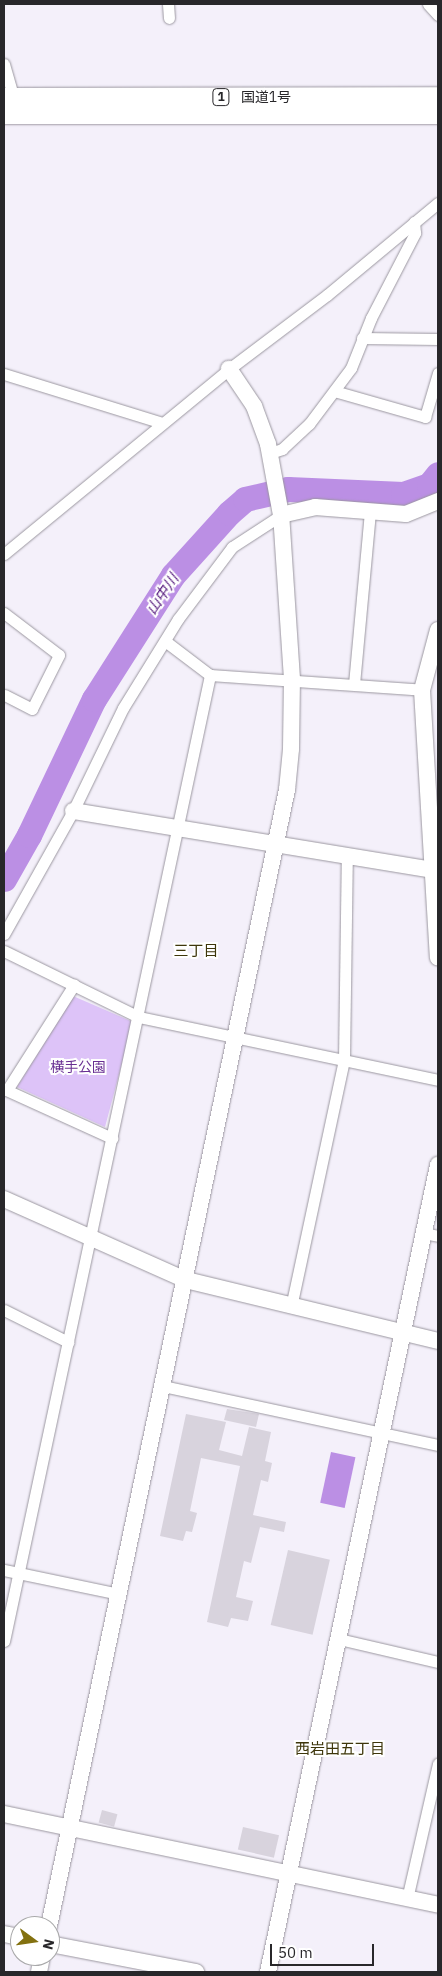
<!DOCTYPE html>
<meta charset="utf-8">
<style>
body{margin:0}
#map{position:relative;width:442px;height:1976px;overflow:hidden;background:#f4f0fa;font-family:"IBM Plex Sans","Noto Sans JP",sans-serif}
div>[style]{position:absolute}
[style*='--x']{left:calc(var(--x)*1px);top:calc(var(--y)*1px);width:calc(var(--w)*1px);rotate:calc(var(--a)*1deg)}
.green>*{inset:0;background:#ddc3f8}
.water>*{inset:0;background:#bb8fe4;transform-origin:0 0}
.river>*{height:25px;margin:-12.5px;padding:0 12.5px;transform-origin:12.5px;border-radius:12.5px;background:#bb8fe4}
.building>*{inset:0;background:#d8d3dd;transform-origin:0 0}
.roads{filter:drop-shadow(0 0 1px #9b97a0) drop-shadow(0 0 1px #9b97a0)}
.street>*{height:11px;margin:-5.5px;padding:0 5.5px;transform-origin:5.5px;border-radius:5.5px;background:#fff}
.secondary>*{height:16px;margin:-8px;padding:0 8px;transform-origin:8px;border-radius:8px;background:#fff}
.highway>*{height:21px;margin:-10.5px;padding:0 10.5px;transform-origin:10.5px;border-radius:10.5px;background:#fff}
span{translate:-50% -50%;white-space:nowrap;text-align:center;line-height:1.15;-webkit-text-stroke:4px #fff;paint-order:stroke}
.shield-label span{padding:1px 4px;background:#fff;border:1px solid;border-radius:4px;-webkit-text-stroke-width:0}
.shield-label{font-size:12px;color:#28272a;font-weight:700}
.street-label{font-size:14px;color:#28272a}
.park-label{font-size:14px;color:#693093}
.water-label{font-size:15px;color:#53177b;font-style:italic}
.neighbourhood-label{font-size:15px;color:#3e360b}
.frame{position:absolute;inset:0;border:5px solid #28272a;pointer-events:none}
.north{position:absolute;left:10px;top:1916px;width:50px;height:50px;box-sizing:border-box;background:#fff;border:1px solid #a9a9aa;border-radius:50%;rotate:104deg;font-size:14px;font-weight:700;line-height:20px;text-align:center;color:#28272a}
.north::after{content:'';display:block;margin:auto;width:18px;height:22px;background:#837110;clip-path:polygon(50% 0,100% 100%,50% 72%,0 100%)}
.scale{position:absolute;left:270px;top:1944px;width:104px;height:22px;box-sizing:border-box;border:2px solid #28272a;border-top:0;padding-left:6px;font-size:15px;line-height:18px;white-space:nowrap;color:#28272a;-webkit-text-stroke:4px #fff;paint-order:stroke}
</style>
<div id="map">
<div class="green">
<div style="clip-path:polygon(73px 996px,133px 1022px,105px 1127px,17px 1087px)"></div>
</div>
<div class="water">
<div style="left:331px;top:1452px;width:25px;height:52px;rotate:12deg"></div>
</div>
<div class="river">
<div style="--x:4;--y:879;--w:51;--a:-60.4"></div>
<div style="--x:29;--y:835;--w:151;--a:-64.5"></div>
<div style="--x:94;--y:699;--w:147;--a:-57.5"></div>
<div style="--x:173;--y:575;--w:84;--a:-47.9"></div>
<div style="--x:229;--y:513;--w:21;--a:-41"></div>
<div style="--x:245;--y:499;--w:44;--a:-13.1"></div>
<div style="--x:288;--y:489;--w:115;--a:2.5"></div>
<div style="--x:403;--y:494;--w:28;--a:-19"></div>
<div style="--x:429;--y:485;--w:14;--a:-51"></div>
</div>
<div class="building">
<div style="clip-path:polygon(227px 1409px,259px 1414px,256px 1427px,224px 1420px)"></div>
<div style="clip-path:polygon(186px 1414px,226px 1422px,219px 1450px,242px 1456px,249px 1427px,271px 1432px,265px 1461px,272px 1463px,268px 1482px,261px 1480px,253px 1515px,286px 1522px,284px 1532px,260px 1527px,251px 1563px,244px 1561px,236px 1597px,253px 1601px,248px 1621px,231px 1618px,228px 1627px,207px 1622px,240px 1466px,201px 1458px,190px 1511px,197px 1513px,192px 1532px,186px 1531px,183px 1541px,160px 1536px)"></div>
<div style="left:288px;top:1550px;width:43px;height:77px;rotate:13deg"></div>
<div style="left:102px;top:1810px;width:16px;height:13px;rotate:15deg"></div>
<div style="left:243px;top:1827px;width:37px;height:23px;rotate:13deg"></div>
</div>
<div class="roads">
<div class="street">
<div style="--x:168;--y:4;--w:14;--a:86"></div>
<div style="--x:428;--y:4;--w:15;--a:48"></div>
<div style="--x:4;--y:64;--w:35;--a:74"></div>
<div style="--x:362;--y:338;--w:76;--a:0.8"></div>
<div style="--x:4;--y:374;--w:165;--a:17.2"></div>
<div style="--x:334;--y:391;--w:95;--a:15.9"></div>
<div style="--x:425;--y:417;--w:46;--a:-73.5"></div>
<div style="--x:270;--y:453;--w:13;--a:-18"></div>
<div style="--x:282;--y:449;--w:37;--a:-43"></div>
<div style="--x:309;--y:424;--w:70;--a:-53.1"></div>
<div style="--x:351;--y:368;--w:54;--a:-68.2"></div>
<div style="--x:371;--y:318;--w:96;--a:-62.6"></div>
<div style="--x:415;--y:233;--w:11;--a:-95"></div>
<div style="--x:4;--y:554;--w:291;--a:-39.4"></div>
<div style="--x:229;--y:369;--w:123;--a:-37.1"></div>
<div style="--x:327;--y:295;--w:144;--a:-39.7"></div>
<div style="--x:4;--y:613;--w:69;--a:37.4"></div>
<div style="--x:59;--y:655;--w:60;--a:116.6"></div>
<div style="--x:32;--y:709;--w:31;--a:-153"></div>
<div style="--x:165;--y:641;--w:56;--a:37.1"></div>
<div style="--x:210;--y:675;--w:213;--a:4"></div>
<div style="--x:354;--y:684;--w:172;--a:-84.7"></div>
<div style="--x:4;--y:934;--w:141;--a:-60.7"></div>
<div style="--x:73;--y:811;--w:114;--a:-64.1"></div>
<div style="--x:123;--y:708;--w:105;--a:-58.3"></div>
<div style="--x:178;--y:619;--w:90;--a:-53.1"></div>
<div style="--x:232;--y:547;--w:59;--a:-33.1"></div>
<div style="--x:4;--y:951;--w:150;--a:26.1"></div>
<div style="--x:139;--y:1017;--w:306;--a:11.9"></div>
<div style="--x:4;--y:1089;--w:119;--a:24.4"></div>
<div style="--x:7;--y:1090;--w:125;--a:-57.5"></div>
<div style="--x:423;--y:1233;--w:15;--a:11"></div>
<div style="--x:291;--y:1307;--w:253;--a:-77.9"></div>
<div style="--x:344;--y:1060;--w:203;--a:-89.2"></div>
<div style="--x:4;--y:1310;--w:72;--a:26.6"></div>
<div style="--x:163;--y:1386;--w:281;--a:12.1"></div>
<div style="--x:4;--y:1570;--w:117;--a:11.8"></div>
<div style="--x:339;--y:1639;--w:102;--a:13.1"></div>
<div style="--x:4;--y:1641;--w:988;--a:-77.96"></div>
<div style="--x:407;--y:1899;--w:139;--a:-77.1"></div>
</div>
<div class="secondary">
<div style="--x:281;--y:515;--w:35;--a:-13"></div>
<div style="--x:315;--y:507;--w:91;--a:4.4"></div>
<div style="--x:406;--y:514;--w:35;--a:-22"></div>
<div style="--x:438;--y:630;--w:62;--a:104.9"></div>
<div style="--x:422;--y:690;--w:268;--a:86.6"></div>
<div style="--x:73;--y:811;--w:370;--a:9.3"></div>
<div style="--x:4;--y:1199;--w:199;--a:24"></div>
<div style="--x:186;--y:1280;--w:259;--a:13.6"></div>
<div style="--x:4;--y:1814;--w:443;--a:11.8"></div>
<div style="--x:49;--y:1926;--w:1161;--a:-78.17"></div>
<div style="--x:287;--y:790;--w:41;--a:-84.4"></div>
<div style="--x:291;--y:749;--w:70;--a:-89.2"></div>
<div style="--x:292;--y:679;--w:164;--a:-93.8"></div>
<div style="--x:281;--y:515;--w:72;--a:-100.4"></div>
<div style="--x:268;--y:444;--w:40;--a:-110.2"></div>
<div style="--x:254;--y:406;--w:45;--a:-124"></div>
<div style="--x:4;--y:1934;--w:16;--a:11"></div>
<div style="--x:50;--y:1944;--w:149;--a:10.9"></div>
<div style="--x:39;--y:1972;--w:16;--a:-79"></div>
<div style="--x:268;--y:1972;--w:825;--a:-78.1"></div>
</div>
<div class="highway">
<div style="--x:4;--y:98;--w:434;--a:-0.1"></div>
<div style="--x:4;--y:113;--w:434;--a:0"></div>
</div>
</div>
<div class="shield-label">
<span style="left:221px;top:97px">1</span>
</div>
<div class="street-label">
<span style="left:266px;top:97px">国道1号</span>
</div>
<div class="park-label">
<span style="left:78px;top:1067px">横手公園</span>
</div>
<div class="water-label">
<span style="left:162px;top:594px;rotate:-56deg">山中川</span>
</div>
<div class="neighbourhood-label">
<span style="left:196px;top:951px">三丁目</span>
<span style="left:340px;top:1749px">西岩田五丁目</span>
</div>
<div class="frame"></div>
<div class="north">N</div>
<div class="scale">50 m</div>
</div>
